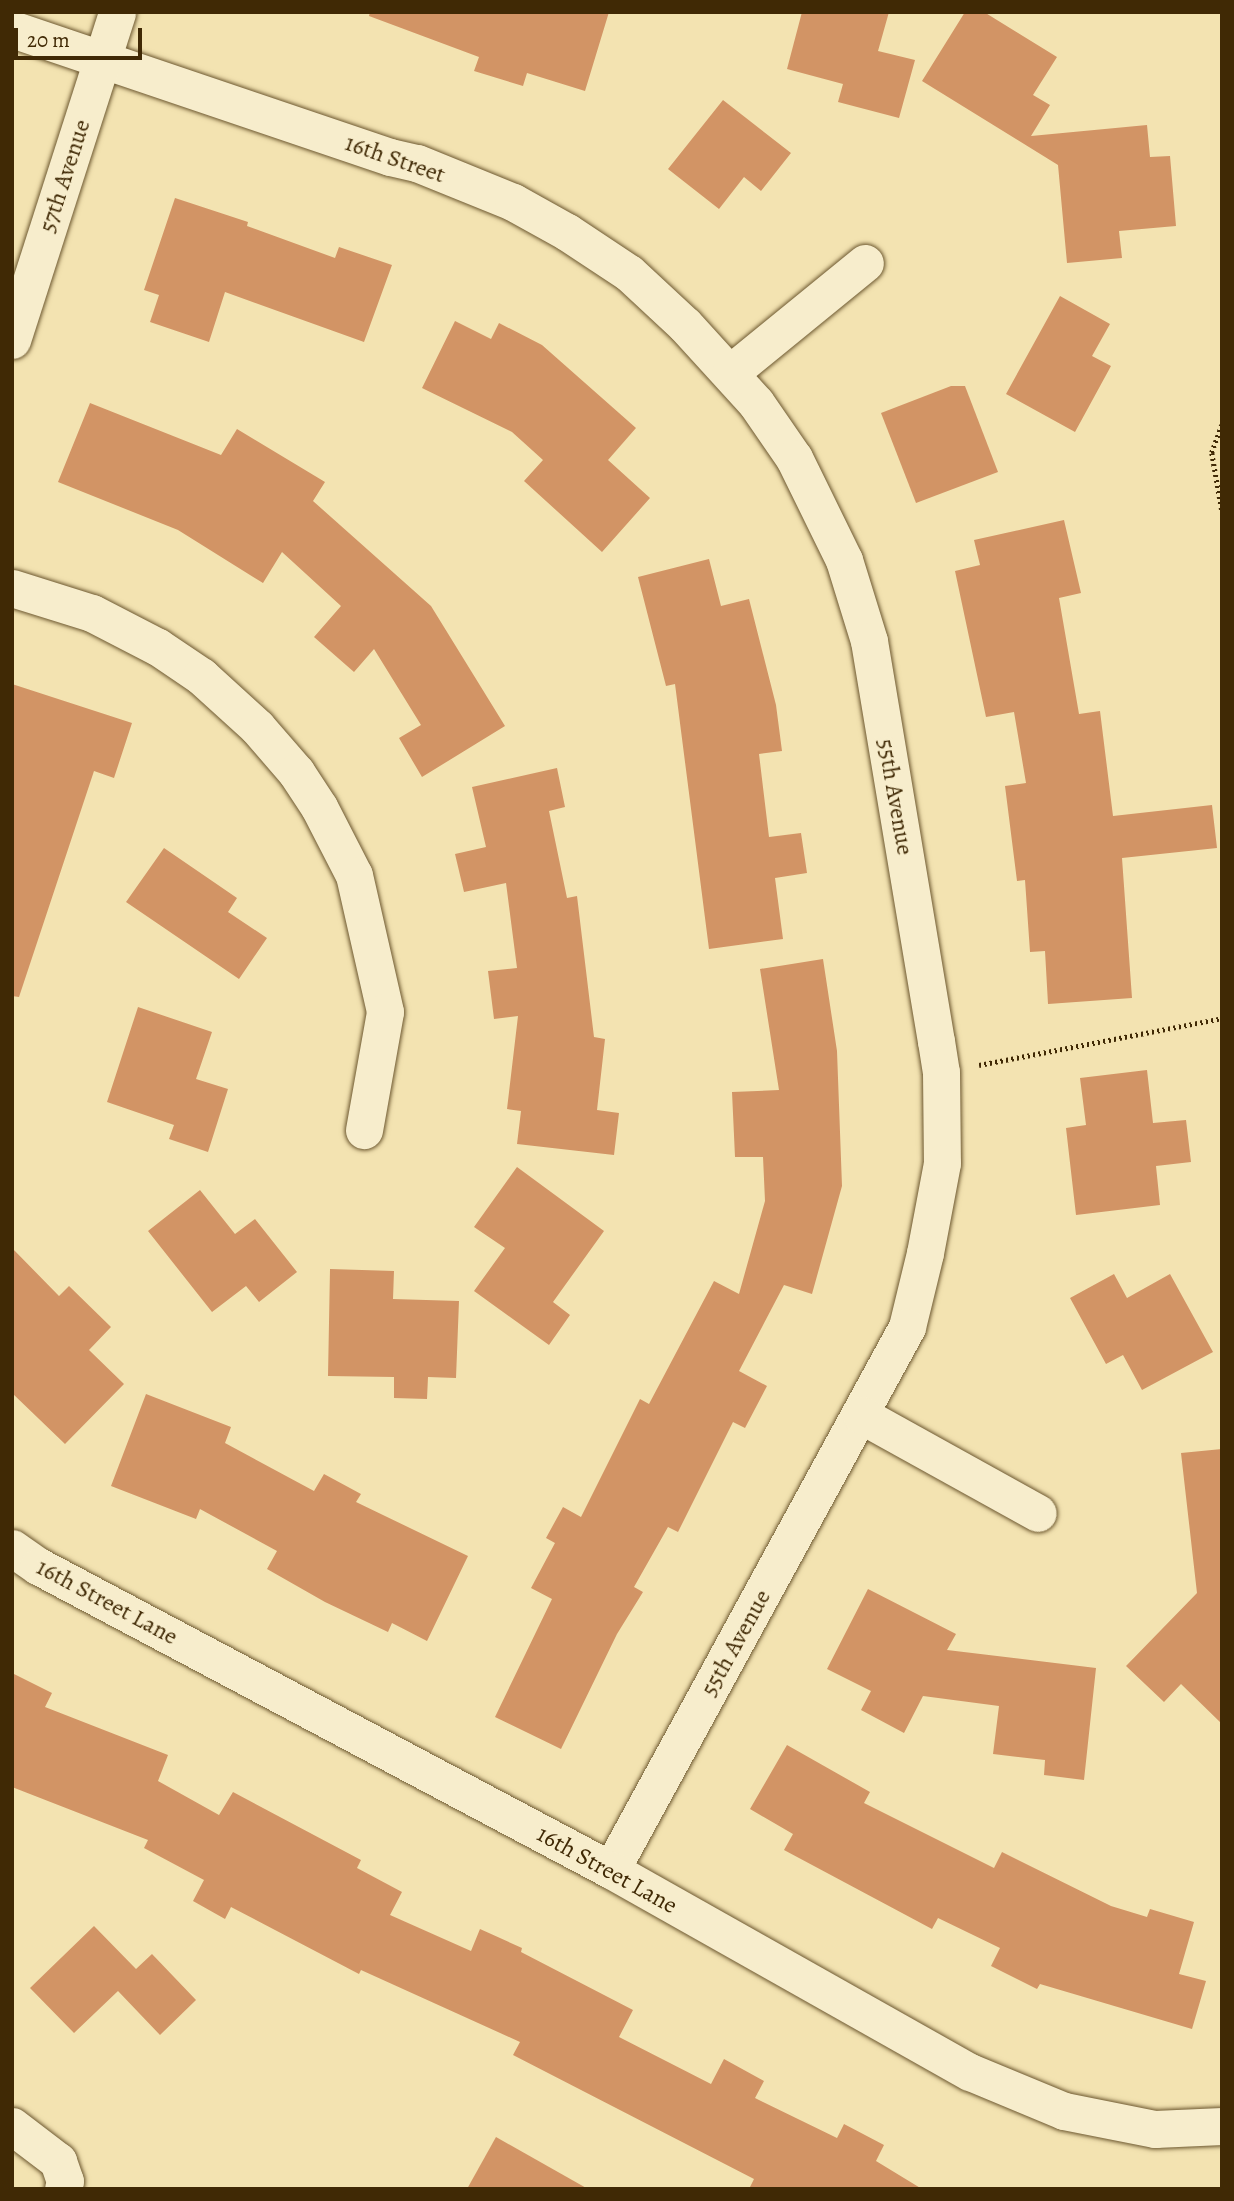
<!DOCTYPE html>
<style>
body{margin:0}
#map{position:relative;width:1234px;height:2201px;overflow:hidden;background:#f3e3b1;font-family:Alegreya,serif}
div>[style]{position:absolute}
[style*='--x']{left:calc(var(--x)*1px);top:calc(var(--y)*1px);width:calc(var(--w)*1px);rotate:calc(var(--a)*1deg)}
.building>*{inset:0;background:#d29465}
.path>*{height:4.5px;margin-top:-2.25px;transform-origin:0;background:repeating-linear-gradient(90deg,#402905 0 2px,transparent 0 5.5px)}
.roads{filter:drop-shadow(0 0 2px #6d5830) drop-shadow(0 0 2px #6d5830)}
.street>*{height:37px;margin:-18.5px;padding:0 18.5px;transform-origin:18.5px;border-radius:18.5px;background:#f7edcc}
span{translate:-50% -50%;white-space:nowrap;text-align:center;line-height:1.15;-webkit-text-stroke:6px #f7edcc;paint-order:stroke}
.street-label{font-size:24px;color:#402905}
.frame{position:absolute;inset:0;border:14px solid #402905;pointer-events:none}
.scale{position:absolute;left:14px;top:28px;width:128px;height:32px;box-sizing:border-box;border:4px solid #402905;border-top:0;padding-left:9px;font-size:21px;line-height:24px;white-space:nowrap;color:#402905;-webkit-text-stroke:5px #f7edcc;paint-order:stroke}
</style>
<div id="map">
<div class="building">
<div style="clip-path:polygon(370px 12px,609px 12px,585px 91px,527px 73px,523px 86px,474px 71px,479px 57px,369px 16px)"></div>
<div style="clip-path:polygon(802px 12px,889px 12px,878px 51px,915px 60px,899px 118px,838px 102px,843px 84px,787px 69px)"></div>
<div style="clip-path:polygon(965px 12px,984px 12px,1057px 57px,1033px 95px,1050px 105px,1031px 136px,1147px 125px,1150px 157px,1170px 156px,1176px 226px,1119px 231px,1122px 258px,1067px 263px,1058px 165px,922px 81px)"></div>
<div style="clip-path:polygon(723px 100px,791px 153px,761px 191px,744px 177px,719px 209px,668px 169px)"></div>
<div style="clip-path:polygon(175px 198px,248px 222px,247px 226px,335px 258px,339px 247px,392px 265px,364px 342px,225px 292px,209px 342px,150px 322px,159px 295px,144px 290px)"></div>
<div style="clip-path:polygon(1060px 296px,1110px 324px,1092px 356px,1111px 366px,1075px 432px,1006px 394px)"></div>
<div style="clip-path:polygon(455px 321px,491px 339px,499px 323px,542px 345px,636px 428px,608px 460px,650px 498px,602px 552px,524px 481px,543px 460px,512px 432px,422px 388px)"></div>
<div style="clip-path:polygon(951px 386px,965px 386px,998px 472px,916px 503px,881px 413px)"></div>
<div style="clip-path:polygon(90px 403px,221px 455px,237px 429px,325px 482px,313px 501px,431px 606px,505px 726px,422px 777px,399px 738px,421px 725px,374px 649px,354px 672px,314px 637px,341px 606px,282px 552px,263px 583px,178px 530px,58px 482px)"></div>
<div style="clip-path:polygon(1064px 520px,1081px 593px,1059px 598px,1079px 714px,1100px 711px,1113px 816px,1212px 805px,1217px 848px,1122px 858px,1132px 998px,1048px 1004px,1045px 951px,1030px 952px,1025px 880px,1017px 881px,1005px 786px,1026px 783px,1014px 712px,986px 717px,955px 571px,980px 565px,974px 540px)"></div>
<div style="clip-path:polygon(709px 559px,721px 606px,749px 599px,776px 705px,782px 751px,759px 754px,769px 837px,801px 833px,807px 873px,775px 878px,783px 939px,709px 949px,675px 684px,666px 686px,638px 577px)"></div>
<div style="clip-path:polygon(12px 684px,132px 723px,114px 778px,94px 771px,19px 997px,12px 996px)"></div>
<div style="clip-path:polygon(557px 768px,565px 807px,549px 811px,567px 898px,577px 896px,594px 1037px,605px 1039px,597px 1110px,619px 1113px,614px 1155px,517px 1144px,521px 1111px,507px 1109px,518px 1016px,494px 1019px,488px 971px,517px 968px,506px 883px,464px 892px,455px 854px,486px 847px,472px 787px)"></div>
<div style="clip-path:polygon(164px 848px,237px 898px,228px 912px,267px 938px,239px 979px,126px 902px)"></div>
<div style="clip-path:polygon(823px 959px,837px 1051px,842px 1186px,812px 1294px,784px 1285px,739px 1371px,767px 1386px,745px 1428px,733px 1422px,678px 1532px,668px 1527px,634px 1587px,643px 1592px,617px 1634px,561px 1749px,495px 1717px,552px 1599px,531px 1588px,555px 1543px,546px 1538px,563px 1507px,581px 1517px,640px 1399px,649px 1404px,714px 1281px,739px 1294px,765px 1201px,763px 1157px,735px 1157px,732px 1092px,779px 1090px,760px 969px)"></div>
<div style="clip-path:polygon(138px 1007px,212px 1032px,196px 1079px,228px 1089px,208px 1152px,169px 1139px,174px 1125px,107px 1102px)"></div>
<div style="clip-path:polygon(1147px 1070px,1153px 1123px,1186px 1120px,1191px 1162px,1156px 1166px,1160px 1205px,1076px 1215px,1066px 1128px,1086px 1125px,1080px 1078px)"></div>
<div style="clip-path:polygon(517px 1167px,604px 1231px,553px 1302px,570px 1315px,549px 1345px,474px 1291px,505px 1248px,474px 1227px)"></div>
<div style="clip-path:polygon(200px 1190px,235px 1234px,255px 1219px,297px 1272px,259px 1302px,246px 1286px,212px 1312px,148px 1231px)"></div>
<div style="clip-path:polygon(12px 1248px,59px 1296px,69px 1286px,111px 1327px,89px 1350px,124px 1384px,65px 1444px,12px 1393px)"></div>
<div style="clip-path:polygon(330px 1269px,394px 1271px,393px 1299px,459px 1301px,456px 1378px,428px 1377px,427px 1399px,394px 1398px,394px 1377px,328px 1376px)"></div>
<div style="clip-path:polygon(1114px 1274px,1127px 1298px,1170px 1274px,1213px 1352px,1142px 1390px,1123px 1355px,1106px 1364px,1070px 1298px)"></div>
<div style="clip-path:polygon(146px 1394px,231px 1427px,225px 1443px,314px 1491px,324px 1474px,361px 1494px,356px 1502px,468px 1556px,427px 1641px,392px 1623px,388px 1632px,325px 1602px,267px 1569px,277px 1551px,200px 1509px,196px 1519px,111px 1486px)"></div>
<div style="clip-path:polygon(1222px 1449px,1222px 1724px,1181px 1684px,1164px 1702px,1126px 1666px,1197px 1593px,1181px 1453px)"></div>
<div style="clip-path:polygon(868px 1589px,956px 1634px,947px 1650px,1096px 1668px,1084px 1780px,1044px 1775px,1045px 1760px,993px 1754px,999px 1706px,923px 1696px,904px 1733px,861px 1710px,871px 1691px,827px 1669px)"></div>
<div style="clip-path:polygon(12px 1673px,52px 1693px,45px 1707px,168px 1755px,158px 1781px,219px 1815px,233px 1792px,361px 1860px,357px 1868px,402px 1892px,390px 1915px,471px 1951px,480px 1929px,522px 1948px,521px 1952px,633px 2010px,619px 2037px,711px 2084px,724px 2059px,764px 2081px,755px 2098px,837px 2138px,844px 2124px,884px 2145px,876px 2161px,922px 2189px,749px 2189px,754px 2179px,513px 2055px,520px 2042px,361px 1970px,359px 1974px,231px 1907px,225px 1919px,193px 1901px,204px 1880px,144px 1848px,148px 1840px,12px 1787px)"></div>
<div style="clip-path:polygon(787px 1745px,870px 1792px,864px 1803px,994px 1868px,1002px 1852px,1111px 1906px,1147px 1917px,1150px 1909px,1194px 1922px,1179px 1974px,1206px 1981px,1192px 2029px,1040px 1984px,1037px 1989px,991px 1966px,1000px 1948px,938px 1918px,932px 1929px,784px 1850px,793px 1834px,750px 1809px)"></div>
<div style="clip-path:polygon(94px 1926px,136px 1969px,152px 1954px,196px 2000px,160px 2035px,118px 1991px,74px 2033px,30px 1988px)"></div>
<div style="clip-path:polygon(496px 2137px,588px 2189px,467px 2189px)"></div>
</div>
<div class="path">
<div style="--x:1222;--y:425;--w:30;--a:110"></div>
<div style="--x:1212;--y:453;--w:59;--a:80.2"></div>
<div style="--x:979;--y:1065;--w:248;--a:-10.9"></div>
</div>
<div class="roads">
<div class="street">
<div style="--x:12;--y:29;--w:399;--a:18.7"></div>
<div style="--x:390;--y:157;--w:28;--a:13"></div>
<div style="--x:417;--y:163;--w:104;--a:22.1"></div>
<div style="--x:513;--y:202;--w:62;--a:29.1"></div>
<div style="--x:567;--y:232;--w:74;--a:33.5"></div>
<div style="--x:629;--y:273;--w:76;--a:42.9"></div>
<div style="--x:685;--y:325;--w:105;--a:47.7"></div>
<div style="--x:756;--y:403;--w:67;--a:55.4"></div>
<div style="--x:794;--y:458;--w:114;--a:63.9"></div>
<div style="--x:844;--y:560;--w:85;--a:72.8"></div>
<div style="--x:869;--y:641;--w:406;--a:80.5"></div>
<div style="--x:936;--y:1041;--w:31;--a:81"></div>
<div style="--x:941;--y:1072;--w:91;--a:89.4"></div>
<div style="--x:942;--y:1163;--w:92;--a:100.7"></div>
<div style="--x:925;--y:1253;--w:76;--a:103.7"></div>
<div style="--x:907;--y:1327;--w:618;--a:118.6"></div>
<div style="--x:12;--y:340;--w:344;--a:-72.2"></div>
<div style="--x:730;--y:373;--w:174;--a:-39.2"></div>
<div style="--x:12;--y:588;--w:84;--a:17.4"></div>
<div style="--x:92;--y:613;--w:74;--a:27.3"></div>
<div style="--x:158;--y:647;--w:52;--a:34"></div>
<div style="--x:201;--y:676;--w:76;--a:42.3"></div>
<div style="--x:257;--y:727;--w:60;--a:49.1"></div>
<div style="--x:296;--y:772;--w:42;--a:56.7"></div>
<div style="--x:319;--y:807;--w:76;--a:62.8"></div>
<div style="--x:354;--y:875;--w:140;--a:77.2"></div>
<div style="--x:385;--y:1012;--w:120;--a:100.1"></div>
<div style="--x:861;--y:1415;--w:202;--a:29"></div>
<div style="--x:12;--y:1548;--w:32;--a:35"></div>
<div style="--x:38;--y:1566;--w:649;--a:27.95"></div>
<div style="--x:611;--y:1870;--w:412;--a:29.4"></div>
<div style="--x:970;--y:2072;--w:102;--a:22.5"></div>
<div style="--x:1064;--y:2111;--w:93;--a:11.2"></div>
<div style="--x:1155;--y:2129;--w:67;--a:-2.6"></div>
<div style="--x:12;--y:2126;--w:58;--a:37.3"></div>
<div style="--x:58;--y:2161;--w:21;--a:71"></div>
<div style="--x:65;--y:2181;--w:8;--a:104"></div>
</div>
</div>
<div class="street-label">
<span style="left:395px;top:159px;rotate:19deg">16th Street</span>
<span style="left:65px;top:176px;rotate:-72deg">57th Avenue</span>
<span style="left:895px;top:797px;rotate:80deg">55th Avenue</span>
<span style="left:107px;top:1602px;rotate:28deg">16th Street Lane</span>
<span style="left:736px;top:1643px;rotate:-61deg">55th Avenue</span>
<span style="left:607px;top:1870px;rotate:29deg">16th Street Lane</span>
</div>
<div class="frame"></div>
<div class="scale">20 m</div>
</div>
